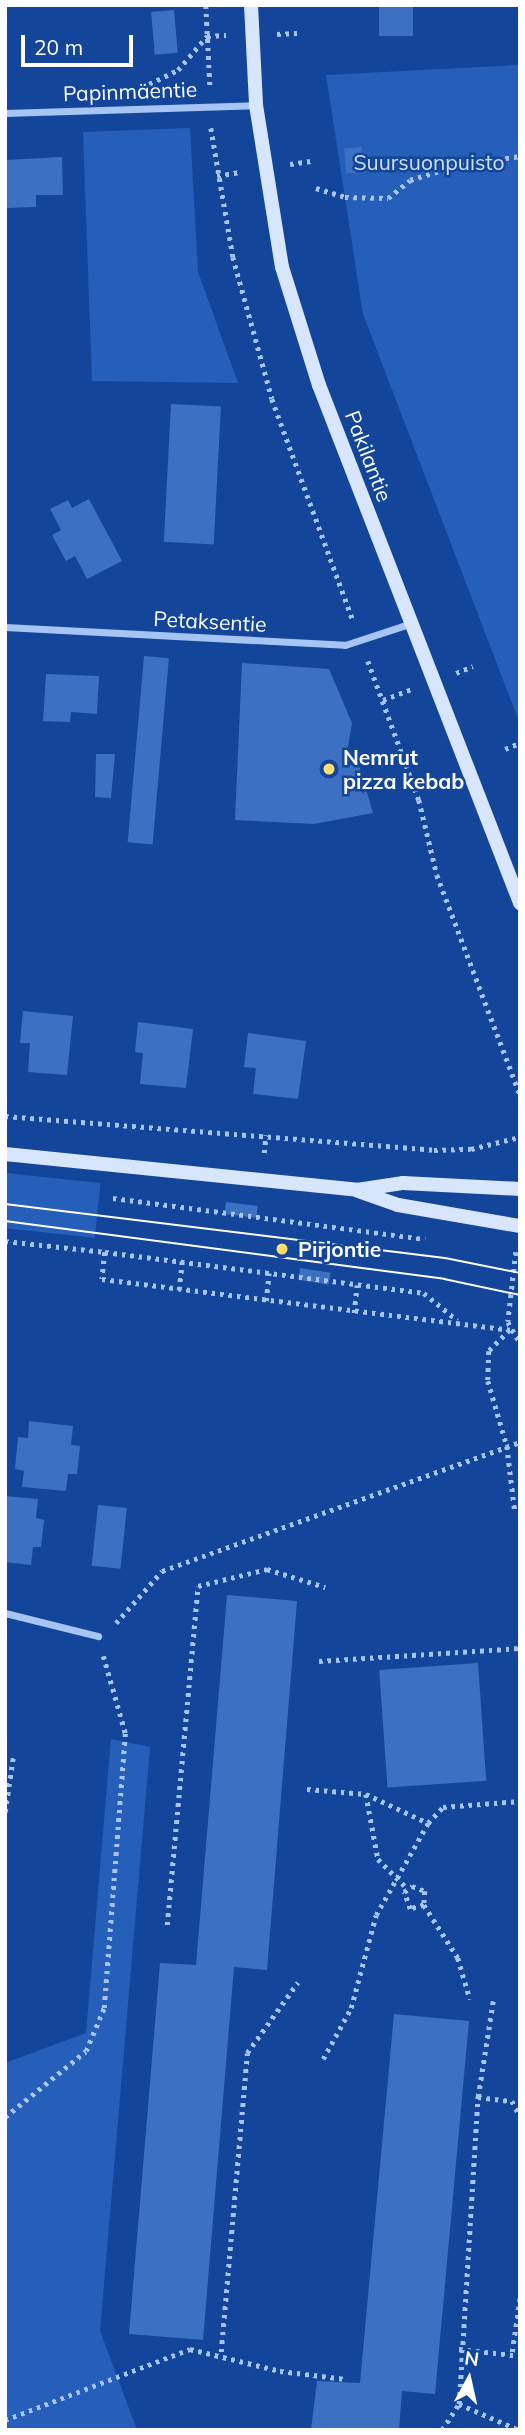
<!DOCTYPE html>
<meta charset="utf-8">
<style>
body{margin:0}
#map{position:relative;width:525px;height:2435px;overflow:hidden;background:#13469b;font-family:Mulish,sans-serif}
div>[style]{position:absolute}
[style*='--x']{left:calc(var(--x)*1px);top:calc(var(--y)*1px);width:calc(var(--w)*1px);rotate:calc(var(--a)*1deg)}
.green>*{inset:0;background:#265fb9;transform-origin:0 0}
.building>*{inset:0;background:#3c70c2;transform-origin:0 0}
.path>*{height:4.5px;margin-top:-2.25px;transform-origin:0;background:repeating-linear-gradient(90deg,#a7c5f4 0 3.5px,transparent 0 8.5px)}
.street>*{height:7px;margin:-3.5px;padding:0 3.5px;transform-origin:3.5px;border-radius:3.5px;background:#a7c5f4}
.secondary>*{height:14px;margin:-7px;padding:0 7px;transform-origin:7px;border-radius:7px;background:#d7e5fd}
.tram>*{height:2px;margin:-1px;padding:0 1px;transform-origin:1px;border-radius:1px;background:#fff}
.dots>*{width:19px;height:19px;translate:-50% -50%;box-sizing:border-box;border:4px solid #13469b;border-radius:50%}
span{translate:-50% -50%;white-space:nowrap;text-align:center;line-height:1.15;-webkit-text-stroke:5px #13469b;paint-order:stroke}
.street-label{font-size:21px;color:#fff}
.park-label{font-size:21px;color:#cfe1fd}
.poi-label{font-size:21px;color:#fff;font-weight:700}
.left{translate:0 -50%;text-align:left}
.frame{position:absolute;inset:0;border:7px solid #fff;pointer-events:none}
.north{position:absolute;left:434px;top:2344px;width:70px;height:70px;-webkit-text-stroke:5px #13469b;paint-order:stroke;rotate:8deg;font-size:19px;font-weight:700;line-height:28px;text-align:center;color:#fff}
.north::after{content:'';display:block;margin:auto;width:24px;height:32px;background:#fff;clip-path:polygon(50% 0,100% 100%,50% 72%,0 100%)}
.scale{position:absolute;left:21px;top:35px;width:112px;height:32px;box-sizing:border-box;border:4px solid #fff;border-top:0;padding-left:9px;font-size:21px;line-height:24px;white-space:nowrap;color:#fff;-webkit-text-stroke:5px #13469b;paint-order:stroke}
</style>
<div id="map">
<div class="green">
<div style="clip-path:polygon(520px 65px,520px 724px,363px 314px,326px 75px)"></div>
<div style="clip-path:polygon(190px 128px,198px 272px,238px 383px,92px 381px,83px 132px)"></div>
<div style="left:5px;top:1173px;width:96px;height:55px;rotate:6deg"></div>
<div style="clip-path:polygon(111px 1739px,150px 1747px,100px 2331px,137px 2430px,5px 2430px,5px 2063px,86px 2033px)"></div>
</div>
<div class="building">
<div style="left:379px;top:5px;width:34px;height:31px"></div>
<div style="left:174px;top:10px;width:43px;height:23px;rotate:85deg"></div>
<div style="left:362px;top:147px;width:25px;height:18px;rotate:85deg"></div>
<div style="clip-path:polygon(62px 157px,63px 195px,36px 195px,36px 207px,7px 208px,6px 160px)"></div>
<div style="left:171px;top:404px;width:50px;height:138px;rotate:3deg"></div>
<div style="clip-path:polygon(89px 499px,122px 561px,87px 579px,75px 556px,66px 561px,52px 535px,61px 530px,50px 509px,68px 500px,72px 508px)"></div>
<div style="left:144px;top:656px;width:25px;height:187px;rotate:5deg"></div>
<div style="clip-path:polygon(242px 663px,329px 669px,352px 723px,345px 765px,359px 765px,373px 813px,314px 824px,235px 820px)"></div>
<div style="clip-path:polygon(46px 674px,99px 676px,97px 714px,71px 712px,70px 722px,43px 721px)"></div>
<div style="clip-path:polygon(96px 754px,115px 754px,111px 798px,95px 797px)"></div>
<div style="clip-path:polygon(23px 1011px,73px 1016px,67px 1075px,28px 1072px,30px 1043px,20px 1043px)"></div>
<div style="clip-path:polygon(138px 1022px,193px 1029px,186px 1088px,140px 1084px,143px 1053px,135px 1052px)"></div>
<div style="clip-path:polygon(248px 1033px,306px 1041px,298px 1099px,253px 1094px,256px 1068px,244px 1067px)"></div>
<div style="left:226px;top:1202px;width:32px;height:12px;rotate:7deg"></div>
<div style="left:300px;top:1268px;width:31px;height:12px;rotate:9deg"></div>
<div style="clip-path:polygon(29px 1421px,73px 1426px,71px 1445px,80px 1446px,77px 1474px,68px 1474px,66px 1491px,22px 1487px,24px 1471px,15px 1469px,18px 1437px,28px 1438px)"></div>
<div style="clip-path:polygon(5px 1496px,38px 1499px,36px 1518px,44px 1520px,41px 1547px,33px 1547px,31px 1565px,5px 1562px)"></div>
<div style="left:98px;top:1505px;width:29px;height:61px;rotate:6deg"></div>
<div style="clip-path:polygon(227px 1595px,297px 1601px,267px 1970px,234px 1967px,203px 2340px,129px 2334px,160px 1963px,196px 1965px)"></div>
<div style="left:478px;top:1663px;width:118px;height:99px;rotate:86deg"></div>
<div style="clip-path:polygon(394px 2014px,469px 2021px,435px 2394px,402px 2391px,399px 2430px,311px 2430px,317px 2381px,360px 2383px)"></div>
</div>
<div class="path">
<div style="--x:206;--y:5;--w:80;--a:87.1"></div>
<div style="--x:277;--y:34;--w:20;--a:-3"></div>
<div style="--x:149;--y:84;--w:32;--a:-26"></div>
<div style="--x:178;--y:70;--w:45;--a:-49.5"></div>
<div style="--x:207;--y:36;--w:19;--a:-3"></div>
<div style="--x:211;--y:128;--w:131;--a:80.3"></div>
<div style="--x:233;--y:257;--w:147;--a:74.6"></div>
<div style="--x:272;--y:399;--w:235;--a:69.9"></div>
<div style="--x:290;--y:164;--w:21;--a:-8"></div>
<div style="--x:217;--y:176;--w:23;--a:-10"></div>
<div style="--x:316;--y:188;--w:30;--a:17"></div>
<div style="--x:345;--y:197;--w:43;--a:1.3"></div>
<div style="--x:388;--y:198;--w:28;--a:-39"></div>
<div style="--x:410;--y:180;--w:47;--a:-17.3"></div>
<div style="--x:455;--y:166;--w:66;--a:-8.7"></div>
<div style="--x:368;--y:661;--w:148;--a:69.9"></div>
<div style="--x:419;--y:800;--w:77;--a:76.5"></div>
<div style="--x:437;--y:875;--w:235;--a:69.3"></div>
<div style="--x:456;--y:673;--w:18;--a:-22"></div>
<div style="--x:383;--y:700;--w:30;--a:-21"></div>
<div style="--x:505;--y:749;--w:16;--a:-22"></div>
<div style="--x:5;--y:1116;--w:430;--a:4.5"></div>
<div style="--x:434;--y:1150;--w:37;--a:-2"></div>
<div style="--x:471;--y:1149;--w:50;--a:-13.8"></div>
<div style="--x:264;--y:1153;--w:18;--a:-84"></div>
<div style="--x:113;--y:1198;--w:315;--a:7.5"></div>
<div style="--x:5;--y:1241;--w:101;--a:6.3"></div>
<div style="--x:105;--y:1252;--w:27;--a:96"></div>
<div style="--x:102;--y:1279;--w:411;--a:7.1"></div>
<div style="--x:105;--y:1252;--w:322;--a:7.3"></div>
<div style="--x:424;--y:1293;--w:43;--a:39.3"></div>
<div style="--x:516;--y:1252;--w:70;--a:96.5"></div>
<div style="--x:508;--y:1322;--w:24;--a:60"></div>
<div style="--x:179;--y:1290;--w:29;--a:-84"></div>
<div style="--x:266;--y:1301;--w:28;--a:-84"></div>
<div style="--x:354;--y:1313;--w:28;--a:-84"></div>
<div style="--x:510;--y:1330;--w:30;--a:135"></div>
<div style="--x:489;--y:1351;--w:30;--a:92"></div>
<div style="--x:488;--y:1381;--w:68;--a:73.7"></div>
<div style="--x:507;--y:1446;--w:66;--a:83.1"></div>
<div style="--x:116;--y:1623;--w:69;--a:-48.5"></div>
<div style="--x:162;--y:1571;--w:381;--a:-19.8"></div>
<div style="--x:319;--y:1661;--w:200;--a:-3.7"></div>
<div style="--x:307;--y:1789;--w:59;--a:4.8"></div>
<div style="--x:366;--y:1794;--w:68;--a:25.1"></div>
<div style="--x:366;--y:1794;--w:66;--a:79.5"></div>
<div style="--x:378;--y:1859;--w:41;--a:45"></div>
<div style="--x:5;--y:1812;--w:55;--a:-81.6"></div>
<div style="--x:424;--y:1905;--w:15;--a:164"></div>
<div style="--x:410;--y:1909;--w:18;--a:-109"></div>
<div style="--x:404;--y:1892;--w:10;--a:-37"></div>
<div style="--x:412;--y:1886;--w:14;--a:21"></div>
<div style="--x:425;--y:1891;--w:14;--a:94"></div>
<div style="--x:424;--y:1905;--w:63;--a:57.3"></div>
<div style="--x:458;--y:1958;--w:43;--a:73.7"></div>
<div style="--x:167;--y:1925;--w:340;--a:-84.8"></div>
<div style="--x:198;--y:1586;--w:71;--a:-13.8"></div>
<div style="--x:267;--y:1569;--w:61;--a:17.2"></div>
<div style="--x:323;--y:2059;--w:58;--a:-61.2"></div>
<div style="--x:351;--y:2008;--w:96;--a:-75"></div>
<div style="--x:376;--y:1915;--w:106;--a:-60.5"></div>
<div style="--x:428;--y:1823;--w:22;--a:-47"></div>
<div style="--x:443;--y:1807;--w:77;--a:-4.5"></div>
<div style="--x:478;--y:2097;--w:34;--a:7"></div>
<div style="--x:512;--y:2101;--w:17;--a:62"></div>
<div style="--x:5;--y:2117;--w:104;--a:-39.2"></div>
<div style="--x:86;--y:2051;--w:47;--a:-67.3"></div>
<div style="--x:104;--y:2008;--w:276;--a:-85.6"></div>
<div style="--x:125;--y:1733;--w:80;--a:-105.9"></div>
<div style="--x:459;--y:2349;--w:61;--a:6.5"></div>
<div style="--x:221;--y:2352;--w:300;--a:-85"></div>
<div style="--x:247;--y:2053;--w:87;--a:-54.3"></div>
<div style="--x:512;--y:2352;--w:55;--a:-81.6"></div>
<div style="--x:459;--y:2404;--w:308;--a:-86.5"></div>
<div style="--x:478;--y:2097;--w:97;--a:-81.1"></div>
<div style="--x:5;--y:2420;--w:198;--a:-21"></div>
<div style="--x:190;--y:2349;--w:93;--a:13.7"></div>
<div style="--x:280;--y:2371;--w:66;--a:6.9"></div>
<div style="--x:442;--y:2430;--w:31;--a:-57"></div>
<div style="--x:459;--y:2404;--w:65;--a:23.4"></div>
</div>
<div class="street">
<div style="--x:5;--y:113;--w:251;--a:-1.8"></div>
<div style="--x:5;--y:627;--w:340;--a:3"></div>
<div style="--x:345;--y:645;--w:67;--a:-18.2"></div>
<div style="--x:5;--y:1613;--w:96;--a:13.9"></div>
</div>
<div class="secondary">
<div style="--x:251;--y:5;--w:100;--a:87.1"></div>
<div style="--x:256;--y:105;--w:164;--a:80.9"></div>
<div style="--x:282;--y:267;--w:124;--a:72.6"></div>
<div style="--x:319;--y:385;--w:556;--a:68.79"></div>
<div style="--x:5;--y:1154;--w:354;--a:5.8"></div>
<div style="--x:357;--y:1190;--w:47;--a:-8.7"></div>
<div style="--x:403;--y:1183;--w:117;--a:2.9"></div>
<div style="--x:358;--y:1191;--w:42;--a:19.3"></div>
<div style="--x:398;--y:1205;--w:124;--a:9.8"></div>
</div>
<div class="tram">
<div style="--x:5;--y:1204;--w:443;--a:7"></div>
<div style="--x:445;--y:1258;--w:76;--a:11.3"></div>
<div style="--x:5;--y:1221;--w:443;--a:7.5"></div>
<div style="--x:444;--y:1279;--w:78;--a:11.9"></div>
</div>
<div class="dots">
<div style="left:329px;top:769px;background:#ffdd6a"></div>
<div style="left:282px;top:1249px;background:#ffdd6a"></div>
</div>
<div class="street-label">
<span style="left:130px;top:91px;rotate:-2deg">Papinmäentie</span>
<span style="left:369px;top:456px;rotate:69deg">Pakilantie</span>
<span style="left:210px;top:621px;rotate:3deg">Petaksentie</span>
</div>
<div class="park-label">
<span style="left:429px;top:162px">Suursuonpuisto</span>
</div>
<div class="poi-label">
<span class="left" style="left:343px;top:769px">Nemrut<br>pizza kebab</span>
<span class="left" style="left:298px;top:1249px">Pirjontie</span>
</div>
<div class="frame"></div>
<div class="north">N</div>
<div class="scale">20 m</div>
</div>
